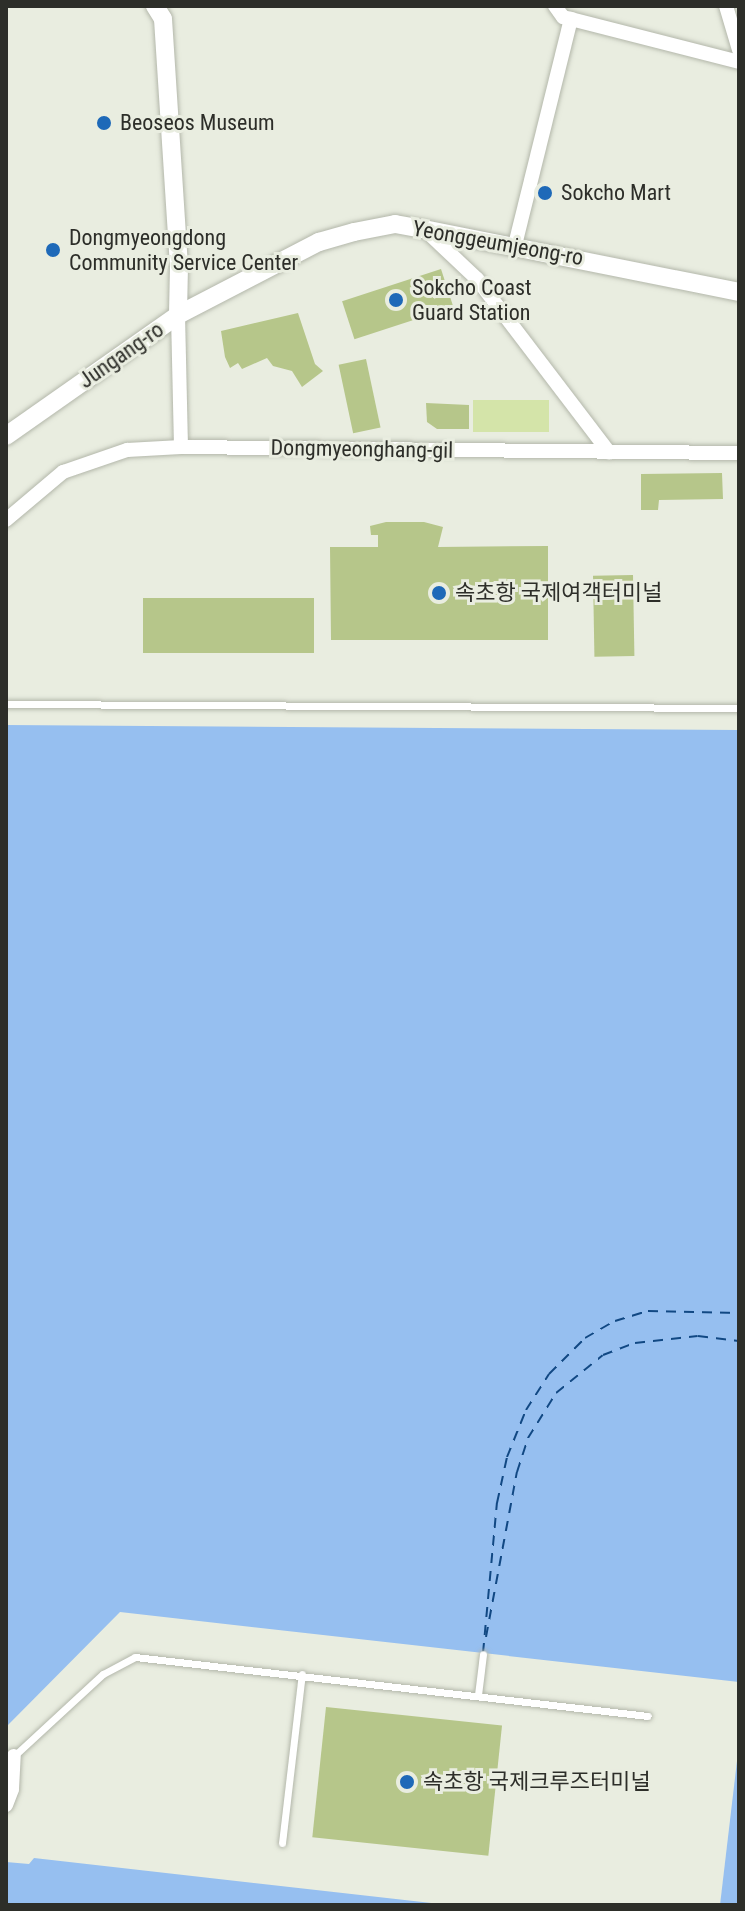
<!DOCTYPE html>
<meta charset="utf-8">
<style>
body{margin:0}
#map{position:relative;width:745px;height:1911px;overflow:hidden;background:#e9ede0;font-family:"Roboto Condensed","Noto Sans KR",sans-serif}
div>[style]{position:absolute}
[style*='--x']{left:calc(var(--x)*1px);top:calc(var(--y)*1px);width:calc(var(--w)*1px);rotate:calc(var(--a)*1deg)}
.green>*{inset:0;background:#d4e4a9;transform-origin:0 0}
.water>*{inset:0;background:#96bff0}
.ferry>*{height:2px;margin-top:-1px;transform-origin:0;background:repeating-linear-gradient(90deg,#114883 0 10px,transparent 0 18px)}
.building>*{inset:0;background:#b6c68a;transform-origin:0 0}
.roads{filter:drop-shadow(0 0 2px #b3b7aa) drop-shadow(0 0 2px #b3b7aa)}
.service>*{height:7px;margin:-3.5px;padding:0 3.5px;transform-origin:3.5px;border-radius:3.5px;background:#fff}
.minor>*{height:14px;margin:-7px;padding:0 7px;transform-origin:7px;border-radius:7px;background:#fff}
.tertiary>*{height:18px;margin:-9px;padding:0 9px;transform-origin:9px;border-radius:9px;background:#fff}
.dots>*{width:22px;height:22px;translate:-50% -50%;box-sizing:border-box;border:4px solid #e9ede0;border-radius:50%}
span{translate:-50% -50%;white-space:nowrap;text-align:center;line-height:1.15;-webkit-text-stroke:6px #e9ede0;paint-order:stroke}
.poi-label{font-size:22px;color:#2d2e29}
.left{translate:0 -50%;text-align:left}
.street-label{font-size:22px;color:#2d2e29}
.frame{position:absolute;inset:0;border:8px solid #2d2e29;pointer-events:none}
</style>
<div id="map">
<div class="green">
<div style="left:473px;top:400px;width:76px;height:32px"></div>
</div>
<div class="water">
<div style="clip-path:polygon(6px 725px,739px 730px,739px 1682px,120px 1612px,6px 1727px)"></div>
<div style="clip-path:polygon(739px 1744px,739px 1905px,720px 1905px)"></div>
<div style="clip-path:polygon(34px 1858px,449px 1905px,6px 1905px,6px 1862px,29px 1864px)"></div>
</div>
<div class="ferry">
<div style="--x:486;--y:1637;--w:168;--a:-79.4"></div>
<div style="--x:517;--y:1472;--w:36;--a:-72"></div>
<div style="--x:528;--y:1438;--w:53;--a:-58.1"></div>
<div style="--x:556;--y:1393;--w:60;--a:-39"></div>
<div style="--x:603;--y:1355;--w:34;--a:-21"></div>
<div style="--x:635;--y:1343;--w:63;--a:-6.3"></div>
<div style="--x:698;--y:1336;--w:41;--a:7"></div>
<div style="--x:483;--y:1653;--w:151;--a:-84.7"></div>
<div style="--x:497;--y:1503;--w:47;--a:-77.7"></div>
<div style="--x:507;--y:1457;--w:51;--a:-68"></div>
<div style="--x:526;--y:1410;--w:43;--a:-57.4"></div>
<div style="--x:549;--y:1374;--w:51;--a:-45"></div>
<div style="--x:585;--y:1338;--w:34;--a:-30"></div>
<div style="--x:615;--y:1321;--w:34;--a:-17"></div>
<div style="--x:648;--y:1311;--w:91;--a:1.3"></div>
</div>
<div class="building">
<div style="left:441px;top:269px;width:40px;height:104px;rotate:72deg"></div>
<div style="clip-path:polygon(298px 313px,315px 364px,323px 371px,302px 387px,292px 371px,273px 366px,267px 358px,242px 369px,238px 363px,230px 368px,225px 357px,221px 331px)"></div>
<div style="left:366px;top:359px;width:70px;height:28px;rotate:78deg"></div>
<div style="clip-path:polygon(426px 403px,469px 405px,469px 429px,437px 429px,427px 422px)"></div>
<div style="clip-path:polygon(722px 473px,723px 499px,659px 500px,658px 510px,641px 510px,641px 474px)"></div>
<div style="clip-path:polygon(386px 522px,424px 522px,443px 527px,438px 547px,548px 546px,548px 640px,331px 640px,330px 547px,378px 547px,378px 535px,371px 535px,370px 526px)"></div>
<div style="left:633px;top:575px;width:81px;height:40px;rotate:89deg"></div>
<div style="left:314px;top:598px;width:55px;height:171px;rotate:90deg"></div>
<div style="left:326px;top:1707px;width:177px;height:131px;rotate:6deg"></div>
</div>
<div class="roads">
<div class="service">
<div style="--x:6;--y:704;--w:733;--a:0.31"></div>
<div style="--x:478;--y:1695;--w:41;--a:-83"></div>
<div style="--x:14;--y:1756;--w:121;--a:-42.7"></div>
<div style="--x:103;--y:1674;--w:36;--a:-28"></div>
<div style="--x:135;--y:1657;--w:516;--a:6.56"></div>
<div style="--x:282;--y:1843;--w:170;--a:-83.3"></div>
</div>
<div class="minor">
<div style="--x:555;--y:6;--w:14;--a:54"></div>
<div style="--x:563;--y:17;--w:182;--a:14.3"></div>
<div style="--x:726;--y:6;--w:46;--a:73.5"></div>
<div style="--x:424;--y:229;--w:73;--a:43.3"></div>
<div style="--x:477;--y:279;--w:218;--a:52.7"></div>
<div style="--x:515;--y:245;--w:233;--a:-76.1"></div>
<div style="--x:178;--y:315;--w:132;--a:88.7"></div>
<div style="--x:6;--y:520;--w:75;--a:-40.1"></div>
<div style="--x:63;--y:472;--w:68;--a:-19"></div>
<div style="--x:127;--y:450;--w:54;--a:-3.2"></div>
<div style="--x:181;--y:447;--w:558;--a:0.62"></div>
<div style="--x:6;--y:1805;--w:17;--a:-69"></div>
<div style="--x:12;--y:1789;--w:33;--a:-87"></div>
</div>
<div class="tertiary">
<div style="--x:155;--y:6;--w:15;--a:58"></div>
<div style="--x:163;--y:19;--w:248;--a:86.3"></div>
<div style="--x:179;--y:266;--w:49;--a:91.2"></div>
<div style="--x:6;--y:436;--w:210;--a:-35.1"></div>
<div style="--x:178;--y:315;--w:159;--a:-27.4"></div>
<div style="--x:319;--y:242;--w:36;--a:-16"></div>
<div style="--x:354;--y:232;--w:42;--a:-11"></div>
<div style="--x:395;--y:224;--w:29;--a:10"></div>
<div style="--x:424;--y:229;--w:321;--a:11.3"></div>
</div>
</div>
<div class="dots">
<div style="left:104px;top:123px;background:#1e69b8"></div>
<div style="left:545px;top:193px;background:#1e69b8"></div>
<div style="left:53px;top:250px;background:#1e69b8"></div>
<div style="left:396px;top:300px;background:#1e69b8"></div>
<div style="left:439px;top:593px;background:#1e69b8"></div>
<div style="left:407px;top:1782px;background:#1e69b8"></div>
</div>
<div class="poi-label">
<span class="left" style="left:120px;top:123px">Beoseos Museum</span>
<span class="left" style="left:561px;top:193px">Sokcho Mart</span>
<span class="left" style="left:69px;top:250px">Dongmyeongdong<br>Community Service Center</span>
<span class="left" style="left:412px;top:300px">Sokcho Coast<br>Guard Station</span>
<span class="left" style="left:455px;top:593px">속초항 국제여객터미널</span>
<span class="left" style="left:423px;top:1782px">속초항 국제크루즈터미널</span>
</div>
<div class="street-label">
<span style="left:498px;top:243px;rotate:10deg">Yeonggeumjeong-ro</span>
<span style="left:121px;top:355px;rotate:-35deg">Jungang-ro</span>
<span style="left:362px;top:449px;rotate:1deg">Dongmyeonghang-gil</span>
</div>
<div class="frame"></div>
</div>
